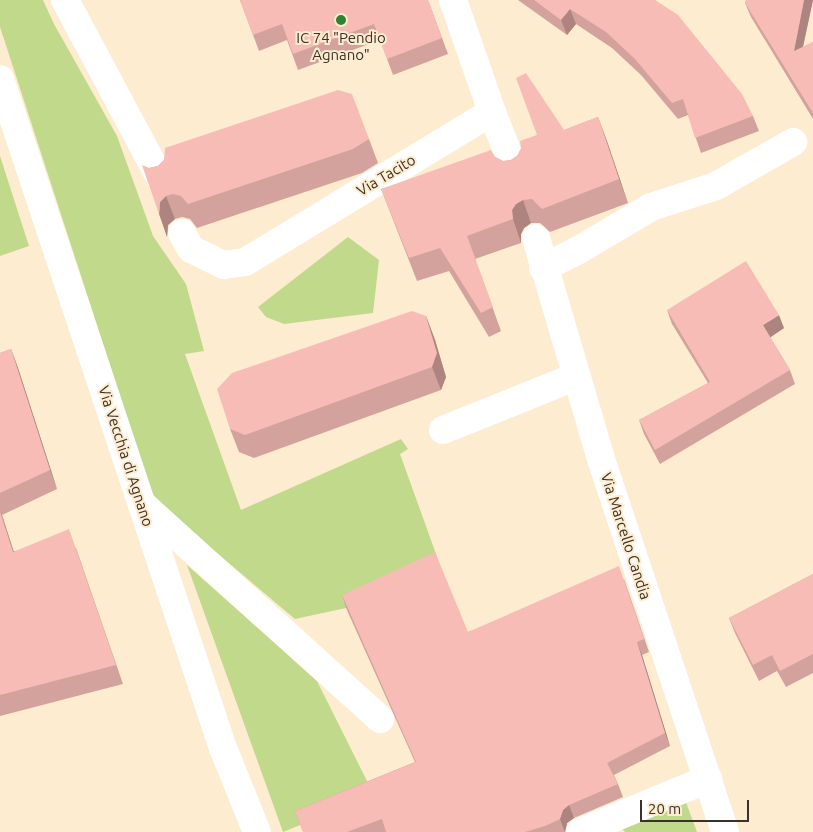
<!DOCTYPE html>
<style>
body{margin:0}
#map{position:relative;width:813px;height:832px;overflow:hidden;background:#feecd0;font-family:Ubuntu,sans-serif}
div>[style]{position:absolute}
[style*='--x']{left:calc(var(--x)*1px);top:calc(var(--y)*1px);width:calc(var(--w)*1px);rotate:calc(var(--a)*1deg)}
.green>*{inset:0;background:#c1d98a}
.minor>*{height:28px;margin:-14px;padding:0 14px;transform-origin:14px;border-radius:14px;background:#fff}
.wall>*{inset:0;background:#d4a29c}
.shaded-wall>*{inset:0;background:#ad847f}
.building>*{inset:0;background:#f7bcb5}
.dots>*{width:14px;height:14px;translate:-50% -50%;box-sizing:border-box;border:2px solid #feecd0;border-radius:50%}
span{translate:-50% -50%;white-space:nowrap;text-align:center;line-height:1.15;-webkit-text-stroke:4px #feecd0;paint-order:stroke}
.poi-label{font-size:15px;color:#393227}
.street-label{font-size:15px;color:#393227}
.scale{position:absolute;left:640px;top:800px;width:109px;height:22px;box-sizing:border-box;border:2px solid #393227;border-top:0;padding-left:6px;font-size:15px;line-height:18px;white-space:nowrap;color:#393227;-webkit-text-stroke:4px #feecd0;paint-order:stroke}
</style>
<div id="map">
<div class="green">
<div style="clip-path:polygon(0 0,43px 0,54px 24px,117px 136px,153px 236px,186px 284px,204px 351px,185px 354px,241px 510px,401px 439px,408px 449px,400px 454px,440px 565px,346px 608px,295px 619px,154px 500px,0 27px)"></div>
<div style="clip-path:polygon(0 156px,29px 246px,0 256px)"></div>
<div style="clip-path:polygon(348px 237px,379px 260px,373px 313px,284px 324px,266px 317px,258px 307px)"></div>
<div style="clip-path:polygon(187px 565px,317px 681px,374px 795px,283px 832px)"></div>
<div style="clip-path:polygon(684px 797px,697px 832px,625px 832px,618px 825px)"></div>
</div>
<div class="minor">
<div style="--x:65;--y:0;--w:200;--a:61.9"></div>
<div style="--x:0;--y:79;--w:705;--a:71.57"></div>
<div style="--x:223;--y:748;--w:91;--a:68"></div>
<div style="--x:492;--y:112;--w:61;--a:68.9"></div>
<div style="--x:182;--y:233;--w:18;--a:61"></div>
<div style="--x:191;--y:249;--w:37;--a:26"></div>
<div style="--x:224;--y:265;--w:21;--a:-8"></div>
<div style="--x:245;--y:262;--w:289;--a:-31.3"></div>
<div style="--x:492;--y:112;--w:119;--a:-109.2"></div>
<div style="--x:536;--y:238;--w:227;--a:73.6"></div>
<div style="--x:600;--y:456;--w:396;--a:71.6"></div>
<div style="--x:543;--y:268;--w:38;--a:-27"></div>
<div style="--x:577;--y:251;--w:86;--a:-30.7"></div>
<div style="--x:651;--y:207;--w:68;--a:-17.9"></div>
<div style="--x:716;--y:186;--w:89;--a:-29.7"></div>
<div style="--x:443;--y:430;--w:142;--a:-21.9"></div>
<div style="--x:142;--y:504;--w:321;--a:42.1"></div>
<div style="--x:580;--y:832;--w:139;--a:-22.5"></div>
</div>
<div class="wall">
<div style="clip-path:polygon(240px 0,428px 0,448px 54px,393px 75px,380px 40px,298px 70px,287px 40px,259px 51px)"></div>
<div style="clip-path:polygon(518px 0,655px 0,753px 116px,759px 131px,701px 153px,688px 115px,678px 119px,641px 75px,612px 48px,576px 24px,567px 35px)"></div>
<div style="clip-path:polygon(746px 0,813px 0,803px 47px,813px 42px,813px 119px,751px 17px,745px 3px)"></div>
<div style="clip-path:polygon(598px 117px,628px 203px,550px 232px,540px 223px,531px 223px,524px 228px,521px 234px,521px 243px,475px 259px,501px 331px,489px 337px,449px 271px,417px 281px,381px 189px,495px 157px,503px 161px,511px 160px,517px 156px,537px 135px,564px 130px)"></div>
<div style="clip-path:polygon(369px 139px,378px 163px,362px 173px,197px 228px,190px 219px,182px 217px,175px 219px,168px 225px,167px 237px,149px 168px,158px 166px,164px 160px)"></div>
<div style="clip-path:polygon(667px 310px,784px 328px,770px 337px,790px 370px,795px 384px,660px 464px,644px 434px,639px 420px,708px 383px,672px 324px)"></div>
<div style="clip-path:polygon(426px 316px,435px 340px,446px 377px,441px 390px,254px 458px,239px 452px,230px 429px)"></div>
<div style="clip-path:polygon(11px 349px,18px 368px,57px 489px,2px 515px,13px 551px,76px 548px,123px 684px,0 716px,0 353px)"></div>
<div style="clip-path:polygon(813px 574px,813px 673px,786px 687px,777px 671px,759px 681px,735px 633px,729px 618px)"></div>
<div style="clip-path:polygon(624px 579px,649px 652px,642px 655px,670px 746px,614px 775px,618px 784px,623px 797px,574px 818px,567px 823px,565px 832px,303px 832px,295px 811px,415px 762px,346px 608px,342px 595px,468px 632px)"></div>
</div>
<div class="shaded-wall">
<div style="clip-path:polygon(804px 0,813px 0,799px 65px,794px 51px)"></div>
<div style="clip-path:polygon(570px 9px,576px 24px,567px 35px,561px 20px)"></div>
<div style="clip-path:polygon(598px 117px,607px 141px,628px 203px,619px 179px)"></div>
<div style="clip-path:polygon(166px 196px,175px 219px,168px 225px,167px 237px,159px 214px,160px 202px)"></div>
<div style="clip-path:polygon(523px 200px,531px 223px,524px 228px,521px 234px,521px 243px,513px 219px,512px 210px,516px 204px)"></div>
<div style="clip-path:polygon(779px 315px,784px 328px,768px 339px,763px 325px)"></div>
<div style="clip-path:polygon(426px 316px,435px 340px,446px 377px,441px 390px,432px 367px)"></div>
<div style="clip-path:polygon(11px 349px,18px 368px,57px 489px,50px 470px)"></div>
<div style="clip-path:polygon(0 510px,2px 515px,20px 571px,13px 552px)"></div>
<div style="clip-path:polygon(637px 642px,642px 655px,670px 746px,665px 733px)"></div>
<div style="clip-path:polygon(569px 805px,574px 818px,567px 823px,565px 832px,560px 819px,563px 810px)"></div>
</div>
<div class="building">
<div style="clip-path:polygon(240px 0,428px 0,442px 38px,387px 59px,374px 24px,293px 54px,282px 24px,253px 35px)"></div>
<div style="clip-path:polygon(534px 0,655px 0,678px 15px,742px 94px,753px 116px,695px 138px,683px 99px,672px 103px,635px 59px,606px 32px,570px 9px,561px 20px)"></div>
<div style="clip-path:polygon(746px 0,804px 0,794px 51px,813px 42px,813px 113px,745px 3px)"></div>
<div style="clip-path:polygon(526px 73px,564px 130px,598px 117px,619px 179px,542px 209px,532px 199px,523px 200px,516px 204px,512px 210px,513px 219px,467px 236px,493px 307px,481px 313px,440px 248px,409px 258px,381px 189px,491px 150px,495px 157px,503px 161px,511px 160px,517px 156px,521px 148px,520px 141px,537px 135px,516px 78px)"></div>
<div style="clip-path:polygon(338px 90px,352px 94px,369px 139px,353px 149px,188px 204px,181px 196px,173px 194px,166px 196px,160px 202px,159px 214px,142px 165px,149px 168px,158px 166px,164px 160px,165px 148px)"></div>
<div style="clip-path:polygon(746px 261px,779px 315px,763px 325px,790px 370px,655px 450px,639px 420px,710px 382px,667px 310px)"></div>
<div style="clip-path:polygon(412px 311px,426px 316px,437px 353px,432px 367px,245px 435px,230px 429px,217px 389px,232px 373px)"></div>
<div style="clip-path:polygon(11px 349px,50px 470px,0 493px,0 353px)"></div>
<div style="clip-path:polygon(0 512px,13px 552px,69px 529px,116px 665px,0 695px)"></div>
<div style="clip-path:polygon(435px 552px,468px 632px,619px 566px,644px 639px,637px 642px,665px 733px,607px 763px,618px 784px,569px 805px,563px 810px,560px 819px,545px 826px,525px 832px,386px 832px,382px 819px,347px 832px,303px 832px,295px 811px,416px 762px,342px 595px)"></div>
<div style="clip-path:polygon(813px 574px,813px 654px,780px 671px,772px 655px,753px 665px,729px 618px)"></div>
</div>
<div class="dots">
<div style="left:341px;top:20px;background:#2e8330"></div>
</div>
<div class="poi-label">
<span style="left:341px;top:46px">IC 74 "Pendio<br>Agnano"</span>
</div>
<div class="street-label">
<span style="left:386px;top:175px;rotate:-31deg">Via Tacito</span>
<span style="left:126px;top:456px;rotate:72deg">Via Vecchia di Agnano</span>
<span style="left:626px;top:536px;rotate:72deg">Via Marcello Candia</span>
</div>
<div class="scale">20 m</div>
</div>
